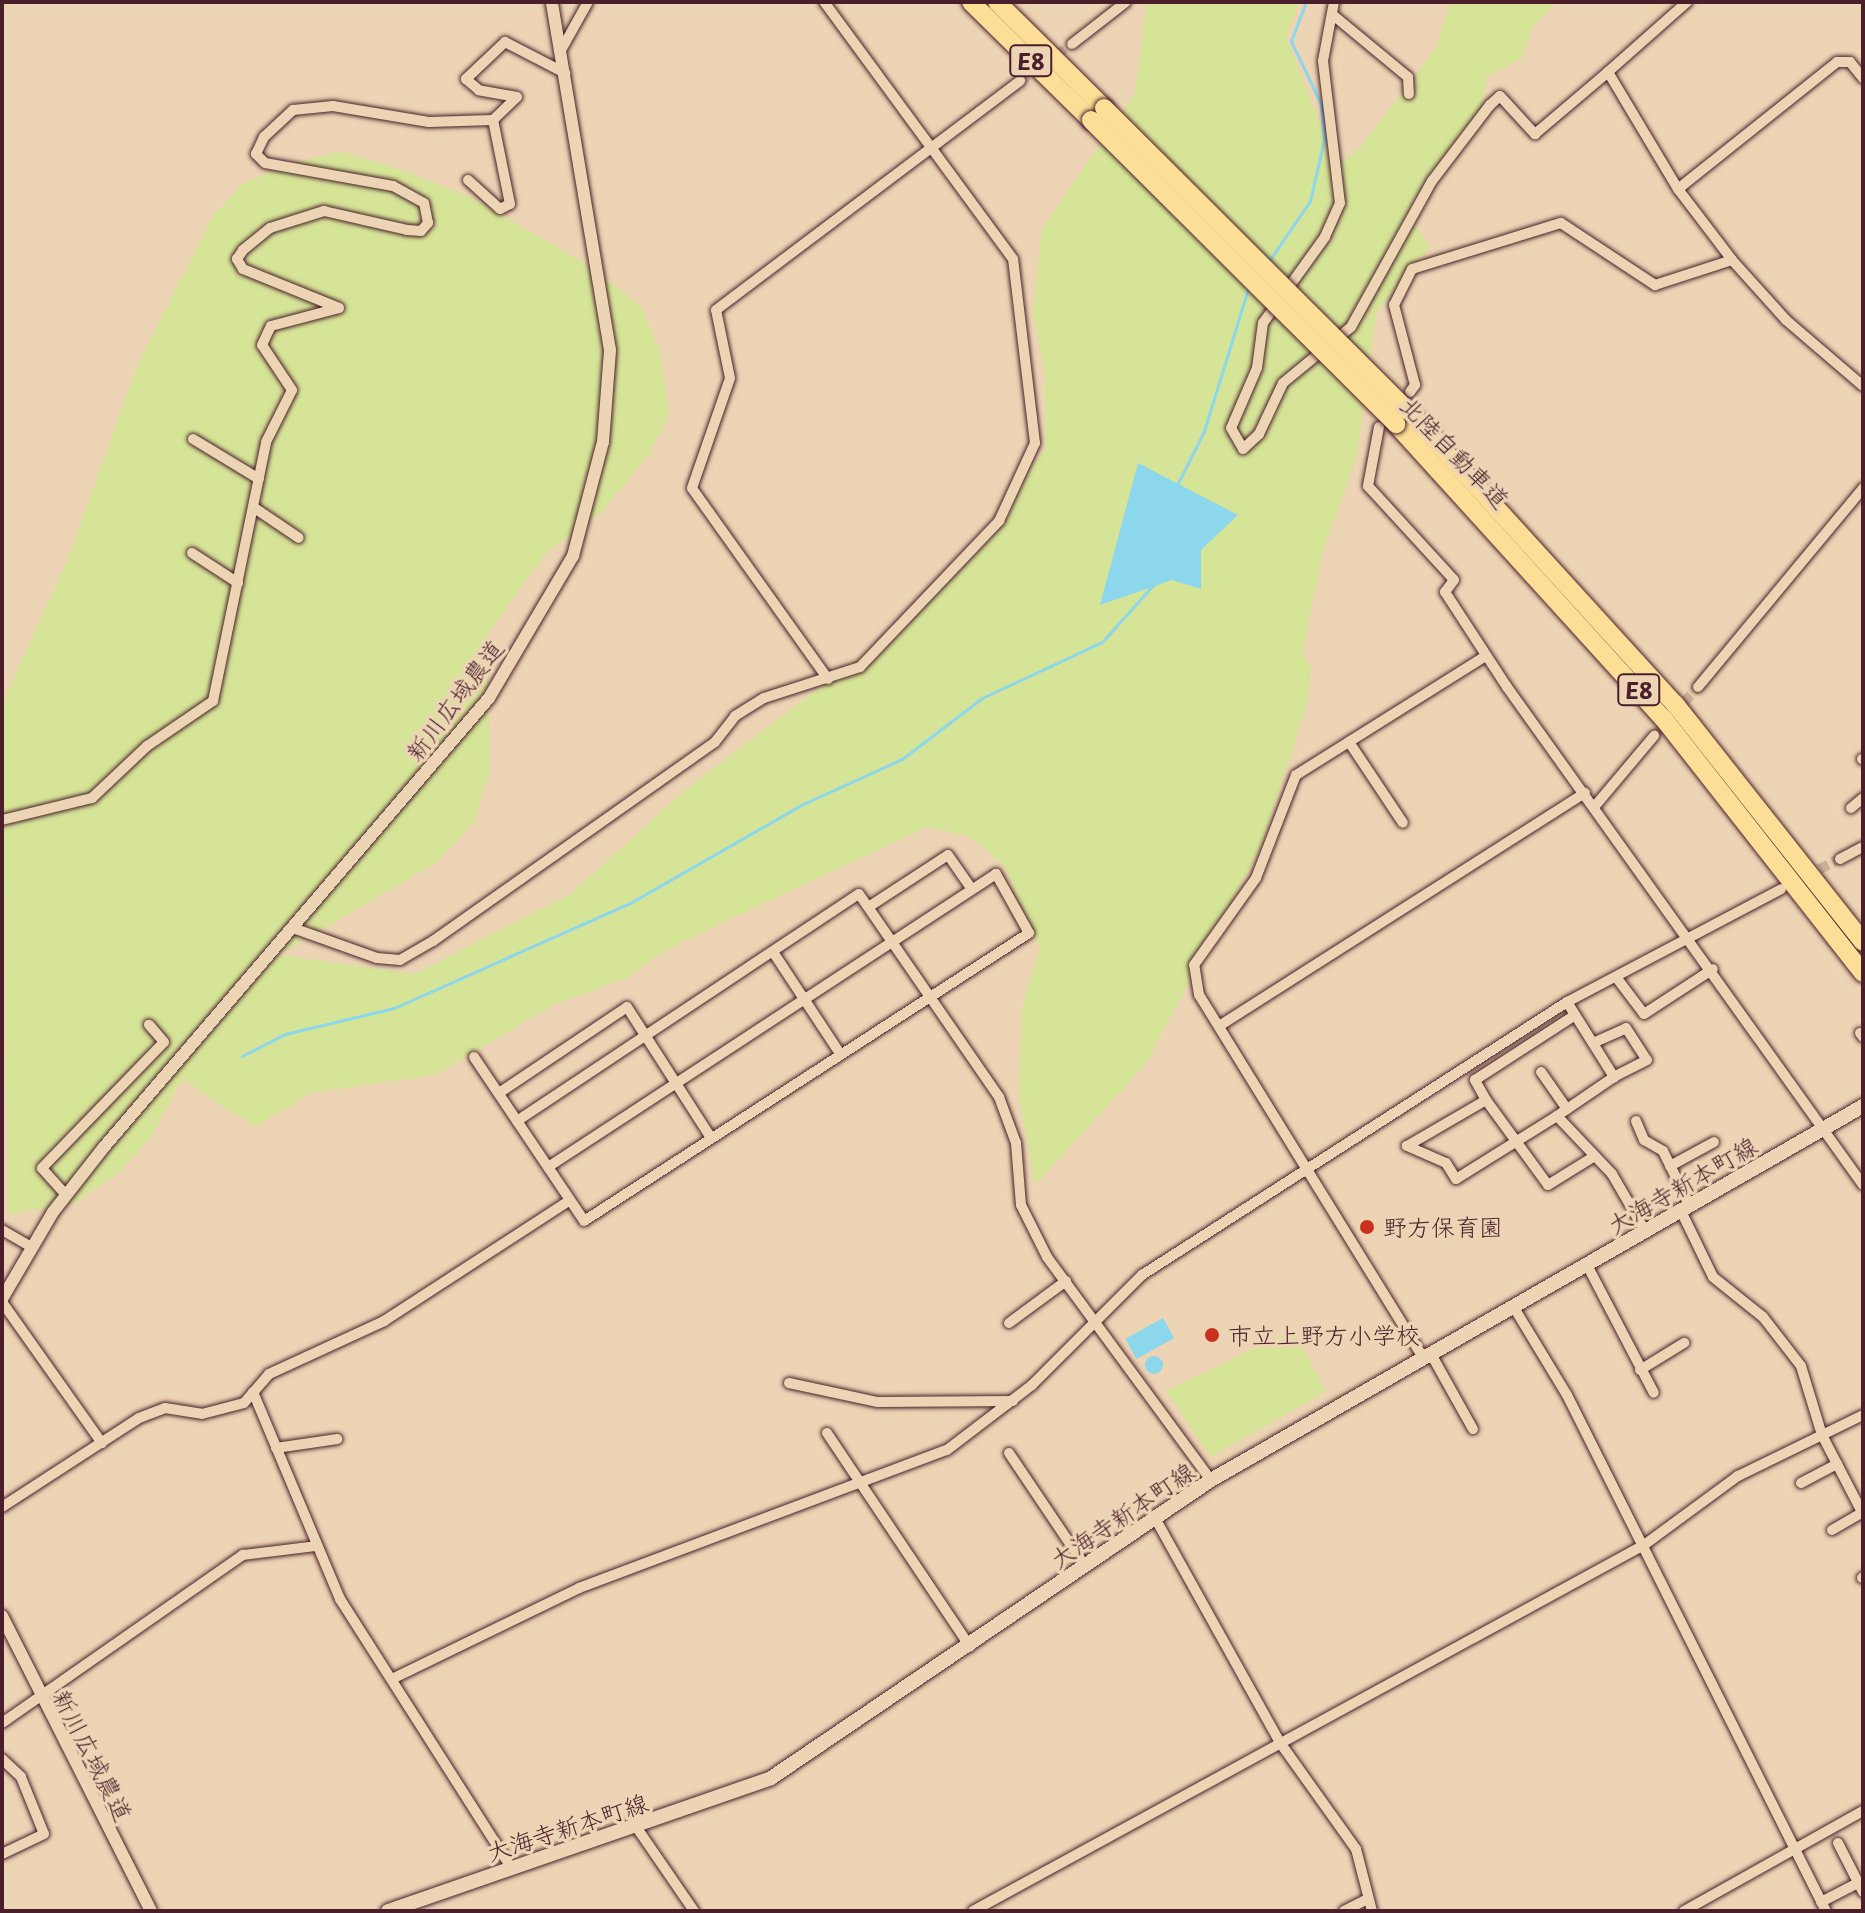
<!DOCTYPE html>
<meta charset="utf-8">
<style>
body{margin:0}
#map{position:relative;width:1865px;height:1913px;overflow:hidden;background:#ecd4b4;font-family:"Playpen Sans","Klee One",sans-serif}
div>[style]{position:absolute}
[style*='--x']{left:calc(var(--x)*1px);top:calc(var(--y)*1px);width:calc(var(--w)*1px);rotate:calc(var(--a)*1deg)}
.green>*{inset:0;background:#d6e497}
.water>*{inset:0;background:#8cd7ec;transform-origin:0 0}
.round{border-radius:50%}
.stream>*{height:3px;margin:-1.5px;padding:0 1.5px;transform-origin:1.5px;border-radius:1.5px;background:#8cd7ec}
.minor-tunnel>*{height:10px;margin-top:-5px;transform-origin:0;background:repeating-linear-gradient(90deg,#ccb099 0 10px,transparent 0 15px)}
.roads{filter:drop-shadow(0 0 2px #4a1f2b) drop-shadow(0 0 2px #4a1f2b)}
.minor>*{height:10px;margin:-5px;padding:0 5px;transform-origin:5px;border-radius:5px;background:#ecd4b4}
.tertiary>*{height:12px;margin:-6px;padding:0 6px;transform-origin:6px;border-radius:6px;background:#ecd4b4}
.secondary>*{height:14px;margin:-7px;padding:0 7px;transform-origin:7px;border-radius:7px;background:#ecd4b4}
.motorway>*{height:18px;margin:-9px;padding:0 9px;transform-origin:9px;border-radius:9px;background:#fcde96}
.bridges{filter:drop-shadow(0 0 2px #4a1f2b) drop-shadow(0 0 2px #4a1f2b)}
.motorway-bridge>*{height:18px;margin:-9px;padding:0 9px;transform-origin:9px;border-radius:9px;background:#fcde96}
.dots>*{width:22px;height:22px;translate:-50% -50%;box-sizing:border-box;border:4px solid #ecd4b4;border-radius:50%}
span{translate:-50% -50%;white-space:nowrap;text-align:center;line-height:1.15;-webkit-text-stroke:7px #ecd4b4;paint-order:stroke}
.shield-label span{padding:2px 6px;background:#ecd4b4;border:2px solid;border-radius:6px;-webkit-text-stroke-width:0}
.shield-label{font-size:22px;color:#4a1f2b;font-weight:700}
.street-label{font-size:24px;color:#4a1f2b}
.poi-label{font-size:24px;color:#4a1f2b}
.left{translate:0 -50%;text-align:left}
.frame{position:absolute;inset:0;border:4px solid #4a1f2b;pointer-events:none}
</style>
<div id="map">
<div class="green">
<div style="clip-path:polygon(1147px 2px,1300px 2px,1286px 37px,1336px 164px,1358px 150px,1435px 50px,1451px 2px,1556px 2px,1533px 26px,1522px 58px,1487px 77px,1481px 114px,1408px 214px,1430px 247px,1376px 314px,1357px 454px,1322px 555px,1302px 654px,1311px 667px,1307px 704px,1261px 847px,1147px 1062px,1035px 1185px,1019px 1097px,1022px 1007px,1040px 948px,1003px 864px,969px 836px,927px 827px,671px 947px,626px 978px,553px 1005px,435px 1075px,310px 1093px,255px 1127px,182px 1079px,150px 1139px,117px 1174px,74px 1203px,8px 1214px,2px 703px,66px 564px,138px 364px,214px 214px,244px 183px,289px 164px,340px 152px,395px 167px,470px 197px,595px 269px,642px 308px,660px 351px,669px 413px,650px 453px,602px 511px,546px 553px,487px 635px,490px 770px,474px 822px,436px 863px,278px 955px,415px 974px,572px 893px,685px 790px,886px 637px,970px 552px,1045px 450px,1045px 376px,1033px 312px,1042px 229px,1135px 93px)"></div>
<div style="clip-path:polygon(1292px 1330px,1326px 1391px,1211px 1457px,1166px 1391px)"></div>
</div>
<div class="water">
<div style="clip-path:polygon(1138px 463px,1238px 515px,1201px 550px,1201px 589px,1172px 580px,1100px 605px)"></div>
<div style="left:1163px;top:1318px;width:23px;height:43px;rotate:61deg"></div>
<div class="round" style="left:1145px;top:1356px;width:18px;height:18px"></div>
</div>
<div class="stream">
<div style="--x:1267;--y:264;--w:76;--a:-55.7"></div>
<div style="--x:1310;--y:201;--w:63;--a:-77.1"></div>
<div style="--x:1324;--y:140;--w:36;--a:-95"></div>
<div style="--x:1321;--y:104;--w:70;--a:-115.5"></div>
<div style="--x:1291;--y:41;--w:42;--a:-69"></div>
<div style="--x:1176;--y:487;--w:63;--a:-63.4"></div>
<div style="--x:1204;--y:431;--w:149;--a:-72.8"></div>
<div style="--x:242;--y:1056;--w:48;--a:-27.1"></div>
<div style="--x:285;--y:1034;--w:112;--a:-13.4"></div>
<div style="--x:394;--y:1008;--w:258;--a:-24"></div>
<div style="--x:630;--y:903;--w:197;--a:-29.8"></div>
<div style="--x:801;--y:805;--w:111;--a:-24.5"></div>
<div style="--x:902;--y:759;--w:101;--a:-37.3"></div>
<div style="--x:982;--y:698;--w:132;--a:-25"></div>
<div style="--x:1102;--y:642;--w:78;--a:-48.1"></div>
</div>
<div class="minor-tunnel">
<div style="--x:1020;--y:81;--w:64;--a:-35.4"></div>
<div style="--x:1654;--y:736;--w:66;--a:-48.1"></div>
<div style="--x:1806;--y:876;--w:38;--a:-27"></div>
</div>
<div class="roads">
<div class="minor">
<div style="--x:1334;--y:2;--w:60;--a:100.6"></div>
<div style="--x:1323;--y:61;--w:143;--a:83.2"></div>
<div style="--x:1340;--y:203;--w:37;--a:114"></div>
<div style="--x:1325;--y:237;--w:106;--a:125.8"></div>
<div style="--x:1263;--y:323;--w:45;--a:97.6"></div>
<div style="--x:1257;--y:368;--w:65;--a:113.4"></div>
<div style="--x:1231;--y:428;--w:24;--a:60"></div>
<div style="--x:1243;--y:449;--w:22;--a:-43"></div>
<div style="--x:1259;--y:434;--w:56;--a:-64.8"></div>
<div style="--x:1283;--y:383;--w:88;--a:-39.5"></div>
<div style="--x:1351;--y:327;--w:167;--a:-61"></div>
<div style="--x:1432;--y:181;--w:96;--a:-52.7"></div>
<div style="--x:1490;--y:105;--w:13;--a:-42"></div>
<div style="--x:1500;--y:96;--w:52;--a:47.4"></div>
<div style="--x:1535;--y:134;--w:96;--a:-40.3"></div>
<div style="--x:1687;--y:2;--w:106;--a:138.5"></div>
<div style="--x:1608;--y:72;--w:136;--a:59.1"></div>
<div style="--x:1678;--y:189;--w:89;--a:52.7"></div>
<div style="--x:1732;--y:260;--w:81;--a:48"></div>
<div style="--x:1786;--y:320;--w:101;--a:40.6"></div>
<div style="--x:1333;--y:15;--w:97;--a:39.6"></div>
<div style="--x:1408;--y:77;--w:17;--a:87"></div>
<div style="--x:1072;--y:44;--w:68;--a:-37.9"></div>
<div style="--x:560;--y:52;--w:57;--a:-60.8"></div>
<div style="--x:468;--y:180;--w:43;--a:42.2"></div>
<div style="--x:500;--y:209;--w:11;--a:-27"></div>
<div style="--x:510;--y:204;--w:86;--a:-101.4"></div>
<div style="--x:1678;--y:189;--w:203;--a:-38.6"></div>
<div style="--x:1837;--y:62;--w:13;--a:0"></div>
<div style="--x:1850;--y:62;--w:21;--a:51"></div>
<div style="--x:1410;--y:392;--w:9;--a:-54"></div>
<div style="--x:1415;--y:385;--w:83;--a:-104.7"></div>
<div style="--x:1394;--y:305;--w:40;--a:-63.4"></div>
<div style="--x:1412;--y:269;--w:156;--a:-17.2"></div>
<div style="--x:1561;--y:223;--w:113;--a:33.4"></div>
<div style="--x:1655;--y:285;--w:81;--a:-18"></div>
<div style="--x:1379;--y:427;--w:60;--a:100.6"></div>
<div style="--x:1368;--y:486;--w:127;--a:47.5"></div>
<div style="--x:1454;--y:580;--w:15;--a:127"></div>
<div style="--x:1445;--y:592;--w:113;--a:56.9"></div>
<div style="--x:1507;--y:687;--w:612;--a:54.44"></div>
<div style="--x:193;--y:439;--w:77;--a:31.2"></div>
<div style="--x:253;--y:507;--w:55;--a:34"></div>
<div style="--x:192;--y:553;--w:55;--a:33.1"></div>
<div style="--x:828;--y:679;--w:234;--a:-125.5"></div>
<div style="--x:692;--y:488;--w:116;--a:-70.9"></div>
<div style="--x:730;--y:378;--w:69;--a:-101.6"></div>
<div style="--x:716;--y:310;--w:381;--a:-37"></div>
<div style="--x:1698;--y:687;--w:259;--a:-50.3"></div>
<div style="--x:1349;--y:742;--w:97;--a:56.3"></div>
<div style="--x:1862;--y:759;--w:1;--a:45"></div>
<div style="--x:1595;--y:806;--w:92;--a:-49.9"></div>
<div style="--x:1851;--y:808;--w:16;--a:-40"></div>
<div style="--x:2;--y:820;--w:93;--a:-13.7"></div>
<div style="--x:92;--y:798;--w:76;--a:-43.4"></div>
<div style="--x:147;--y:746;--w:80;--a:-34.3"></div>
<div style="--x:213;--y:701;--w:264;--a:-78.4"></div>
<div style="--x:266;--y:442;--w:58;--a:-63.4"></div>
<div style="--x:292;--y:390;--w:54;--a:-123.7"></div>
<div style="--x:262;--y:345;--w:21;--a:-65"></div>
<div style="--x:271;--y:326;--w:70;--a:-14.8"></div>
<div style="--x:339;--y:308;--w:104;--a:-157.9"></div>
<div style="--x:243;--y:269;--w:12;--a:-121"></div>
<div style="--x:237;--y:259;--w:11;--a:-56"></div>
<div style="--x:243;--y:250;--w:35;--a:-39"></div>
<div style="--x:270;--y:228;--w:57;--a:-17.5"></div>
<div style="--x:324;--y:211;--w:85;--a:12.9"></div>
<div style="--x:407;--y:230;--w:14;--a:4"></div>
<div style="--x:421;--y:231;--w:11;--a:-49"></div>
<div style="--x:428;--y:223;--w:20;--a:-101"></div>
<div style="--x:424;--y:203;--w:35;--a:-151"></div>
<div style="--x:393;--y:186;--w:130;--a:-169.8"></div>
<div style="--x:265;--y:163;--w:13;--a:-135"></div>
<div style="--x:256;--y:154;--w:19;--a:-65"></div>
<div style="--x:264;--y:137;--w:40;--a:-43"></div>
<div style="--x:293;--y:110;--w:40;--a:-5.7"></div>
<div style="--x:333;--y:106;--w:97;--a:9.5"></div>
<div style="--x:429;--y:122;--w:64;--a:-1.8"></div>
<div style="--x:493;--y:120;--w:33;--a:-44"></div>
<div style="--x:517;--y:97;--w:39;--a:-170"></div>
<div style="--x:479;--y:90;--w:17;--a:-140"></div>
<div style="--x:466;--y:79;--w:54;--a:-43.5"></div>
<div style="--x:505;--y:42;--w:68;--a:27.3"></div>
<div style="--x:1840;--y:859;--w:26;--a:-28"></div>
<div style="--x:870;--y:906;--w:93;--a:-33.2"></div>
<div style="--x:948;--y:855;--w:40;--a:55.1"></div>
<div style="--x:293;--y:928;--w:89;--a:19.7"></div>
<div style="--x:377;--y:958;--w:23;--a:5"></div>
<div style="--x:400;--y:960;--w:38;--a:-30"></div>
<div style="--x:433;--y:941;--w:345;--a:-35.2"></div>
<div style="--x:715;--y:742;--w:33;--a:-52"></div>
<div style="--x:735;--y:716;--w:34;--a:-32"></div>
<div style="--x:764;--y:698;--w:101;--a:-17.9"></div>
<div style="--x:860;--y:667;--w:202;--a:-46.4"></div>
<div style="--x:999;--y:521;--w:86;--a:-65.2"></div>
<div style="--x:1035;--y:443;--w:185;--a:-96.8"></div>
<div style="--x:1013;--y:259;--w:319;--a:-126.3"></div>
<div style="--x:773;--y:952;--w:123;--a:56.6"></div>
<div style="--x:1616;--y:977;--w:46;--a:52.9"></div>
<div style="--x:1644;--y:1014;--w:82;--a:-33.1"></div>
<div style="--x:1567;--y:1002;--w:89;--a:57.9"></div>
<div style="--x:1614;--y:1077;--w:69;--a:145.6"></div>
<div style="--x:1557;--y:1116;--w:80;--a:46.5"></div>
<div style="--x:1612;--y:1174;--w:66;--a:59.9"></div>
<div style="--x:1219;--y:1026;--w:434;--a:-32.5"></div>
<div style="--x:1860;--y:1033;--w:5;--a:53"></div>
<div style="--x:1593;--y:1043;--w:36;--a:-24"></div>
<div style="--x:1626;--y:1028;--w:38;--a:57"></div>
<div style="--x:1647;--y:1060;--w:37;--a:153"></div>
<div style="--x:474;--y:1057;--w:197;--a:56.1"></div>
<div style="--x:584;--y:1221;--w:530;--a:-32.91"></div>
<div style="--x:1029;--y:933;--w:68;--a:-119.2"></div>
<div style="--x:996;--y:874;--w:535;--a:146.81"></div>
<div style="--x:1541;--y:1072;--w:45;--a:54.9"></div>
<div style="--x:499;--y:1093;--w:154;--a:-33.9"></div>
<div style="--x:627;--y:1007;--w:156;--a:57.3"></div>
<div style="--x:1486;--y:1100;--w:105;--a:53.9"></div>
<div style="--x:1548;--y:1185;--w:55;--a:-31.7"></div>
<div style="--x:1557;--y:1116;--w:119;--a:148"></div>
<div style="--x:1456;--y:1179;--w:19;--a:-122"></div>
<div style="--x:1446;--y:1163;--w:43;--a:-156.4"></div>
<div style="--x:1407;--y:1146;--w:91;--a:-30.2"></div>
<div style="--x:1486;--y:1100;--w:23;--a:-119"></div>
<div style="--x:1475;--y:1080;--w:119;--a:-33"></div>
<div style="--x:517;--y:1121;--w:410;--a:-33.6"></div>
<div style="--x:859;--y:894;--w:247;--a:55.4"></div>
<div style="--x:999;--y:1097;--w:49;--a:69.7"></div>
<div style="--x:1016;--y:1143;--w:62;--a:85.4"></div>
<div style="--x:1021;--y:1205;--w:58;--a:63.4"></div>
<div style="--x:1047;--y:1257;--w:277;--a:53.7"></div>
<div style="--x:1636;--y:1121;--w:21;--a:67"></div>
<div style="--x:1644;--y:1140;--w:22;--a:30"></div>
<div style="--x:1663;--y:1151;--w:61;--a:63.9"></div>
<div style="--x:1670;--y:1166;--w:50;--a:-28.6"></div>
<div style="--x:66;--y:1195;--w:36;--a:-132"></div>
<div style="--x:42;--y:1168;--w:175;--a:-45.9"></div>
<div style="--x:164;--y:1042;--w:23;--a:-131"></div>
<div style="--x:1681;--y:1211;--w:73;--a:64.1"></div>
<div style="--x:1713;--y:1277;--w:64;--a:38.7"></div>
<div style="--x:1763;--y:1317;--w:62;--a:52.2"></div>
<div style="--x:1801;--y:1366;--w:72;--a:73.1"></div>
<div style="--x:1822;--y:1435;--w:89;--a:62.6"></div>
<div style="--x:2;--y:1230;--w:32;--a:30"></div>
<div style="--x:1587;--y:1265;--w:144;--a:62.4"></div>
<div style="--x:2;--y:1302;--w:173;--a:54.7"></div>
<div style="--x:1513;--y:1306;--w:104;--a:58.8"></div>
<div style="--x:1567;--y:1395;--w:577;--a:63.35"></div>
<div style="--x:1009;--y:1323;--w:71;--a:-36.4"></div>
<div style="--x:1431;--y:1354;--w:86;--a:60.8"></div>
<div style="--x:1424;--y:1359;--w:428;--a:-121.7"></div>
<div style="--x:1199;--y:995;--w:30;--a:-99"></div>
<div style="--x:1194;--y:965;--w:107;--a:-54.5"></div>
<div style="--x:1256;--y:878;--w:110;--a:-68.8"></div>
<div style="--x:1296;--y:775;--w:224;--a:-32.1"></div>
<div style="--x:1640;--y:1370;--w:52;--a:-31.5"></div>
<div style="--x:789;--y:1383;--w:91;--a:12.1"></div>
<div style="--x:878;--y:1402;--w:135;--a:-0.4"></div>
<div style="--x:253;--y:1392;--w:225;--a:67.2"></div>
<div style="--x:340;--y:1599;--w:320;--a:57.5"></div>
<div style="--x:827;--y:1433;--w:257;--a:56.2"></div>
<div style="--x:276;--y:1448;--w:62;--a:-8.4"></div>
<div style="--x:1009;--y:1453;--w:136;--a:56.1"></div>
<div style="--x:1801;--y:1483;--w:41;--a:-27.8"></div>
<div style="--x:2;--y:1507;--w:163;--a:-33"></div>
<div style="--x:139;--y:1418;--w:28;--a:-21"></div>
<div style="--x:165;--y:1408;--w:37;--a:9"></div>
<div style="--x:202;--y:1414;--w:43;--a:-14.7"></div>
<div style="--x:244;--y:1403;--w:38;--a:-49"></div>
<div style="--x:269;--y:1374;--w:127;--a:-24.7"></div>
<div style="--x:384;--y:1321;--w:221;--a:-33"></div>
<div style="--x:1155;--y:1518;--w:259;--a:60.9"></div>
<div style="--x:1281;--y:1744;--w:129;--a:54.5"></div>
<div style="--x:1356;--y:1849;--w:64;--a:75.5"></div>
<div style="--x:1832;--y:1530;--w:34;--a:-30"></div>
<div style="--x:1862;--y:1578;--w:1;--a:-45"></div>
<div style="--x:394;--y:1678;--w:206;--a:-25.9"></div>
<div style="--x:579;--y:1588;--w:393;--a:-20.6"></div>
<div style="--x:947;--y:1450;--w:107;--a:-37.4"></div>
<div style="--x:1032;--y:1385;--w:156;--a:-45"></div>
<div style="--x:1142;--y:1275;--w:505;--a:-32.71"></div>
<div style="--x:1567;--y:1002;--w:242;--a:-27.8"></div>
<div style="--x:2;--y:1723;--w:294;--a:-34.9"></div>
<div style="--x:243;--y:1555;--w:74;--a:-7"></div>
<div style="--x:2;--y:1759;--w:26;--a:43"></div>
<div style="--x:21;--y:1777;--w:61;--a:68"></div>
<div style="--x:44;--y:1834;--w:47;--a:154.5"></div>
<div style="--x:637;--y:1828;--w:101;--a:55.5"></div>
<div style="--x:1838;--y:1843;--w:55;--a:63"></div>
<div style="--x:1821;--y:1902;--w:42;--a:-27.2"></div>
<div style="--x:973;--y:1911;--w:764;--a:-28.61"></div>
<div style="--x:1644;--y:1545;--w:117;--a:-36.3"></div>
<div style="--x:1738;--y:1476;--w:139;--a:-26"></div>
<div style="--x:1344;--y:1911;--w:27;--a:-27"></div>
<div style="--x:1684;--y:1911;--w:205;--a:-29.2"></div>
</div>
<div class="tertiary">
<div style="--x:2;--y:1299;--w:101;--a:-59.6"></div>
<div style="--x:53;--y:1212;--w:83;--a:-51.9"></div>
<div style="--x:104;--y:1147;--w:591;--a:-49.39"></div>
<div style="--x:489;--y:698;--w:165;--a:-59.4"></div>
<div style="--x:573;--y:556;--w:118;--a:-75.3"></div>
<div style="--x:603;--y:442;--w:92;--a:-85.6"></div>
<div style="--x:610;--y:350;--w:353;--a:-99.5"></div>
<div style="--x:2;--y:1616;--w:330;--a:63.2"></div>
</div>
<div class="secondary">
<div style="--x:388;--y:1911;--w:405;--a:-19.1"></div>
<div style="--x:771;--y:1778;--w:531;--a:-34.11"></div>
<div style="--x:1211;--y:1480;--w:752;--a:-29.84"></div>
</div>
<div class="motorway">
<div style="--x:971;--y:2;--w:168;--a:44.5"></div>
<div style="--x:997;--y:2;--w:151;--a:44.7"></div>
<div style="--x:1408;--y:411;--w:396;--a:47.7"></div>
<div style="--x:1675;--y:704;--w:303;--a:51.7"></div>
<div style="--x:1396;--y:424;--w:397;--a:47.8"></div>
<div style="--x:1663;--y:718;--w:324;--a:51.9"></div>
</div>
</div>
<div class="bridges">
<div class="motorway-bridge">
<div style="--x:1104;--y:108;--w:429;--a:44.9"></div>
<div style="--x:1091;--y:120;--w:431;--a:44.9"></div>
</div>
</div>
<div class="dots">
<div style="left:1367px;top:1227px;background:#c8321e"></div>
<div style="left:1212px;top:1335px;background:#c8321e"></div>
</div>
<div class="shield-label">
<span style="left:1031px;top:61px">E8</span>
<span style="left:1639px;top:690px">E8</span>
</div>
<div class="street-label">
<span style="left:1455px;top:452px;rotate:46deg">北陸自動車道</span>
<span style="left:454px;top:700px;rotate:-53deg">新川広域農道</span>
<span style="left:1682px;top:1185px;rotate:-30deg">大海寺新本町線</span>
<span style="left:1122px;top:1515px;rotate:-34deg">大海寺新本町線</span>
<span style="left:93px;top:1755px;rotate:63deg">新川広域農道</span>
<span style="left:567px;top:1827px;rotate:-18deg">大海寺新本町線</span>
</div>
<div class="poi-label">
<span class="left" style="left:1383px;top:1227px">野方保育園</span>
<span class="left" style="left:1228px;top:1335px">市立上野方小学校</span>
</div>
<div class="frame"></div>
</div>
